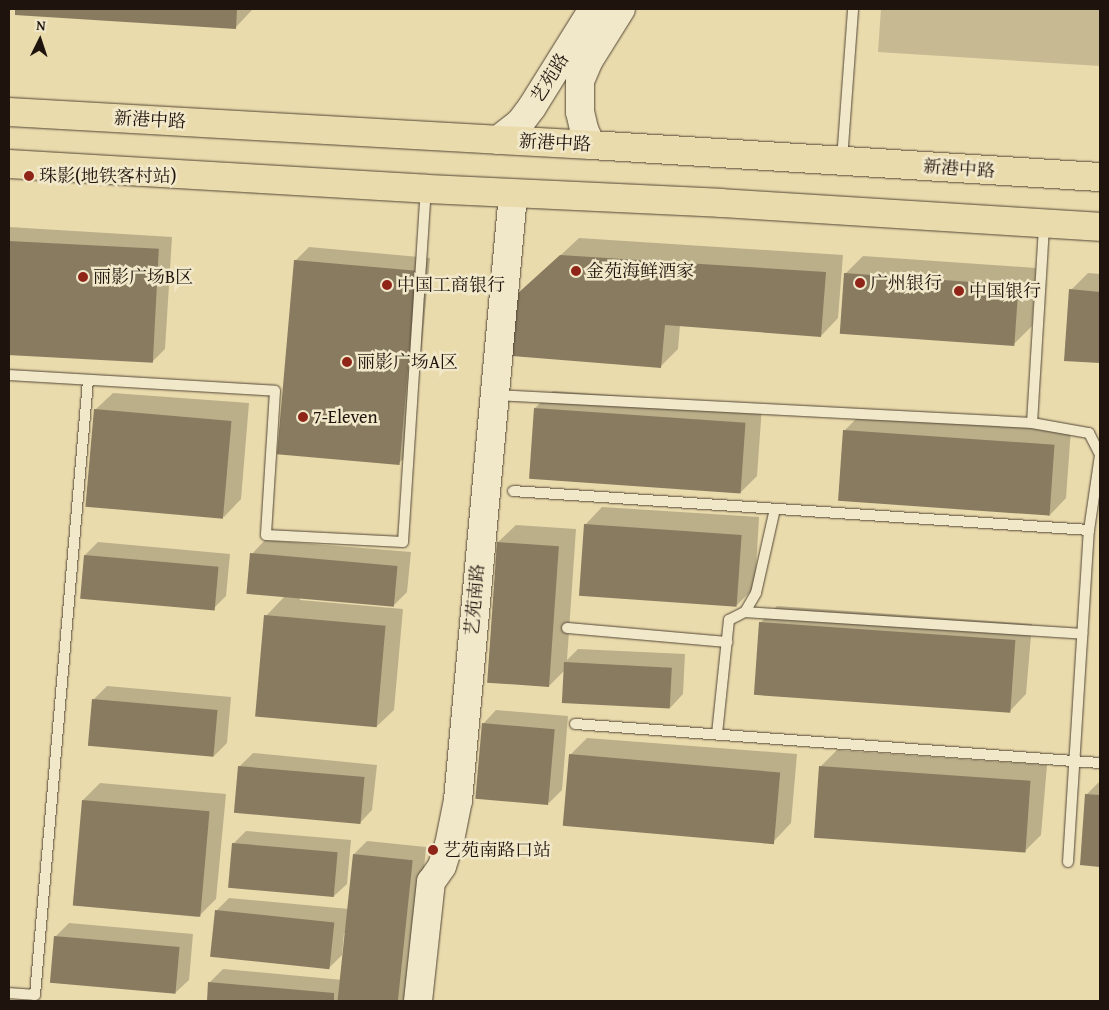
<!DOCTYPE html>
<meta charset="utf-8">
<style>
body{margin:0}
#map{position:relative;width:1109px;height:1010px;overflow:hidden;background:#eadbad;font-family:"Gentium Book Plus","Noto Serif SC",serif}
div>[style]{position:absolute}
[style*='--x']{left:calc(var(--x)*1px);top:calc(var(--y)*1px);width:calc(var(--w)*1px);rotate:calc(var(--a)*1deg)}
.green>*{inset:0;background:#c7b992}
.shadow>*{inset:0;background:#0003}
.building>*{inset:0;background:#897b60;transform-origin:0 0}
.roads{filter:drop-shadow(0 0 1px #524635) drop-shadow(0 0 1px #524635)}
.lane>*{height:10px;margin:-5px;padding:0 5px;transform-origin:5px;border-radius:5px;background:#f1e8ca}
.secondary>*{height:28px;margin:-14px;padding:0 14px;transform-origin:14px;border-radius:14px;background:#f1e8ca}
.primary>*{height:28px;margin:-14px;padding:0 14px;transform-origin:14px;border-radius:14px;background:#eadbad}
.dots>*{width:14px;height:14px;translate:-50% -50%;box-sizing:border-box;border:2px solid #f1e8ca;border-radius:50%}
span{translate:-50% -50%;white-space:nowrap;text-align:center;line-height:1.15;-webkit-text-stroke:5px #f1e8ca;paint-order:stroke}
.street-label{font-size:18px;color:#1f140d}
.poi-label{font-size:18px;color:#1f140d}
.left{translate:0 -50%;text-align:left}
.frame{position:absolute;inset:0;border:10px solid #1f140d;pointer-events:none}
.north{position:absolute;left:15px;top:15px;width:50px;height:50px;-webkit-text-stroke:4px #f1e8ca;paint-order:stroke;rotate:4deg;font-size:14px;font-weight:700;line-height:20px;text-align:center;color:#1f140d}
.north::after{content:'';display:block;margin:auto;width:18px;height:22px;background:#1f140d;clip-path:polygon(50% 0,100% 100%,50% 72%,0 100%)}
</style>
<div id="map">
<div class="green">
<div style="clip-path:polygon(881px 9px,1100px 9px,1100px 66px,878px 52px)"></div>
</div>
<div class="shadow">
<div style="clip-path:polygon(16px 9px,253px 9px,235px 28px,16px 13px)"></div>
<div style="clip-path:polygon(9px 227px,172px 237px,165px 349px,152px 362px,9px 354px)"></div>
<div style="clip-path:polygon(579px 238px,843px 255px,838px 318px,821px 336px,680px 325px,678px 349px,661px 366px,518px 295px)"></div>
<div style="clip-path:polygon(309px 247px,430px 258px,412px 450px,399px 463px,295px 261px)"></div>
<div style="clip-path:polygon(863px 256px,1036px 268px,1032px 326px,1014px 344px,845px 274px)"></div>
<div style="clip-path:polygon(1088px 273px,1100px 274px,1100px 362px,1065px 360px,1071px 290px)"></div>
<div style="clip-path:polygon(553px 391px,762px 406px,757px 476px,740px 493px,535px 408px)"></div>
<div style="clip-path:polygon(113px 393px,249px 403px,241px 499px,224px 517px,95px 410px)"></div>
<div style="clip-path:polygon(862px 413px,1071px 429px,1066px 498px,1049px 516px,844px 431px)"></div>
<div style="clip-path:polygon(602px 507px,759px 517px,755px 587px,737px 605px,585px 525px)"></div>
<div style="clip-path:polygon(516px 525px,576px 529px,567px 660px,578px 649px,685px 654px,683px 694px,670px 708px,565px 670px,549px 686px,498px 542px)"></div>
<div style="clip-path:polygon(265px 540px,411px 552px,407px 592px,394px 605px,300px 597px,300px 600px,403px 609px,394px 710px,376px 727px,266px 616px,285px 596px,252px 554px)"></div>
<div style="clip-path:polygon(98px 542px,230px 554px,226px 596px,213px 609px,85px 555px)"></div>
<div style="clip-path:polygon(777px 606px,1032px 624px,1026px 694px,1009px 712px,760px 623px)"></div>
<div style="clip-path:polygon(107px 686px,231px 697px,227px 743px,214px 756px,94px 699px)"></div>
<div style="clip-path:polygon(496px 710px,568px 716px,562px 790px,549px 803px,483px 724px)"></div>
<div style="clip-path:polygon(587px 738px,797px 754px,791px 823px,774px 841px,570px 755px)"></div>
<div style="clip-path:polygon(837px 750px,1047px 765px,1041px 835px,1024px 852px,820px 767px)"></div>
<div style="clip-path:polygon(253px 753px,377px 765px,372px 810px,359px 824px,239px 767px)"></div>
<div style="clip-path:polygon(1100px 781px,1100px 866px,1081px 864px,1087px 794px)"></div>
<div style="clip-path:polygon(100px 783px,226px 794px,216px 899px,198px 917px,73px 905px,83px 800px)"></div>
<div style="clip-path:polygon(246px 831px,351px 840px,347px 884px,333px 897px,233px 844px)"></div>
<div style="clip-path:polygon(367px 841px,426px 847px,412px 1001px,208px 1001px,210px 982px,223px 969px,343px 980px,347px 934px,344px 933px,342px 955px,329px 968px,216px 911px,229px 898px,349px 909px,354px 854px)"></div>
<div style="clip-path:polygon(69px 923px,193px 934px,189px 980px,175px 993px,56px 936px)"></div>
</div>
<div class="building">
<div style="clip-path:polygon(15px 9px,237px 9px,236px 29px,15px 15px)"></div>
<div style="left:9px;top:241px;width:150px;height:114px;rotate:3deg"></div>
<div style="clip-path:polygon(560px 255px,826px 272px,821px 337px,665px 325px,661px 368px,512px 356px,517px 294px)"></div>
<div style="left:294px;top:260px;width:123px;height:195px;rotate:5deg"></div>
<div style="left:844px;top:273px;width:175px;height:61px;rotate:4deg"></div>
<div style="clip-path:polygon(1069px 289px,1100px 292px,1100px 363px,1064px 361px)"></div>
<div style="left:534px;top:408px;width:212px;height:71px;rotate:4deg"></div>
<div style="left:94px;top:409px;width:138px;height:98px;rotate:5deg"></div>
<div style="left:843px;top:430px;width:212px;height:71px;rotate:4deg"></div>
<div style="left:584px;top:524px;width:158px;height:72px;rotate:4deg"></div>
<div style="left:497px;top:542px;width:62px;height:141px;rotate:4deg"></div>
<div style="left:250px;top:553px;width:148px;height:41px;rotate:5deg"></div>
<div style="left:84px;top:555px;width:135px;height:44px;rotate:5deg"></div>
<div style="left:264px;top:615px;width:122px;height:102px;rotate:5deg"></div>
<div style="left:759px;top:622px;width:257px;height:73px;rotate:4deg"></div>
<div style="left:564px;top:662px;width:108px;height:41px;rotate:3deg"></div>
<div style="left:92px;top:699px;width:126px;height:47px;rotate:5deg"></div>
<div style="left:482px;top:723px;width:73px;height:76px;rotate:5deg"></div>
<div style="left:569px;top:754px;width:212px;height:72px;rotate:5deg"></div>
<div style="left:238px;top:766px;width:127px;height:47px;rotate:5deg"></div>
<div style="left:819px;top:766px;width:212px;height:72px;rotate:4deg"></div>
<div style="clip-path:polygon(1085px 794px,1100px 795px,1100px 867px,1080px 865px)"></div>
<div style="left:82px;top:800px;width:128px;height:106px;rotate:5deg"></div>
<div style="left:232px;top:843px;width:106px;height:45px;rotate:5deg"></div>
<div style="left:353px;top:854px;width:60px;height:148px;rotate:6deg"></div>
<div style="left:215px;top:910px;width:120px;height:47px;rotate:6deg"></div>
<div style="left:54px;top:936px;width:126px;height:47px;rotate:5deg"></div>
<div style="clip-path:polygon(208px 982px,334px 993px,334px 1001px,207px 1001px)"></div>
</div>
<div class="roads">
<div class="lane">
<div style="--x:842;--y:160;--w:151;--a:-85.8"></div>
<div style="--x:9;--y:375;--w:266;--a:3.4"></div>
<div style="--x:275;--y:391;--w:144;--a:93.6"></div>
<div style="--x:266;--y:535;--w:137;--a:2.9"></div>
<div style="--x:403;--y:542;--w:353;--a:-86.3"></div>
<div style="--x:495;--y:395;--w:538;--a:2.98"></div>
<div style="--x:1032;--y:423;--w:58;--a:10"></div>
<div style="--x:1089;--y:433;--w:25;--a:63"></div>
<div style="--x:1100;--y:455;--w:76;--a:98.3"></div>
<div style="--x:1089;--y:530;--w:577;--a:-176.13"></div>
<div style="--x:1032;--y:423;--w:198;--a:-86.5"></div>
<div style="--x:745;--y:612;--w:22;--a:-60"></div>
<div style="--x:756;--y:593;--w:86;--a:-77.3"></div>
<div style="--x:567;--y:628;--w:161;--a:5"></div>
<div style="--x:575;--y:724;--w:526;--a:4.25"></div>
<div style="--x:717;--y:734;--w:115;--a:-84"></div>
<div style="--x:729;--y:620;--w:18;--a:-27"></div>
<div style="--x:745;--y:612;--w:338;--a:3.7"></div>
<div style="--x:1068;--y:862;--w:333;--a:-86.4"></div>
<div style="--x:9;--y:993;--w:26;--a:4"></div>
<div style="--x:35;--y:995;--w:617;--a:-85.07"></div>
</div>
<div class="secondary">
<div style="--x:498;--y:140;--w:28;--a:-38"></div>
<div style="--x:520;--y:123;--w:20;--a:-53"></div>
<div style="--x:532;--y:107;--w:115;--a:-58.1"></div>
<div style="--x:591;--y:145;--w:17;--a:-114"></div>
<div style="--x:584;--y:129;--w:17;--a:-103"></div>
<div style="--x:580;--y:112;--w:31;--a:-90"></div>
<div style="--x:580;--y:81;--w:23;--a:-67"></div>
<div style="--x:589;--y:60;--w:60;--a:-57.9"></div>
<div style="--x:418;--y:1001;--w:120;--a:-83.8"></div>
<div style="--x:431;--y:882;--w:19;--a:-55"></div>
<div style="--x:442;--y:866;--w:22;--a:-72"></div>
<div style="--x:449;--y:845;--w:46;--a:-78.7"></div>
<div style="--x:458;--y:800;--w:608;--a:-84.81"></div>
</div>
<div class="primary">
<div style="--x:9;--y:112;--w:583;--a:3.25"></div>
<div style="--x:591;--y:145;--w:510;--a:3.6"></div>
<div style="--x:9;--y:164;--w:418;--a:3.4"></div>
<div style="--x:426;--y:189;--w:295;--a:2.7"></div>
<div style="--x:721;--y:203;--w:380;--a:3.6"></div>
</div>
</div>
<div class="dots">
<div style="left:29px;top:176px;background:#8f2418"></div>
<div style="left:576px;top:271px;background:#8f2418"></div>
<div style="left:83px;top:277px;background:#8f2418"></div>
<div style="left:860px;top:283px;background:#8f2418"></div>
<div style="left:387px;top:285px;background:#8f2418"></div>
<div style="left:959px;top:291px;background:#8f2418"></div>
<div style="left:347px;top:362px;background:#8f2418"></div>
<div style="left:303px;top:417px;background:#8f2418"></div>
<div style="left:433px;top:850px;background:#8f2418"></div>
</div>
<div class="street-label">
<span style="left:550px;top:78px;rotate:-58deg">艺苑路</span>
<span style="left:150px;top:120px;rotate:3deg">新港中路</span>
<span style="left:555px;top:143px;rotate:3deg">新港中路</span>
<span style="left:959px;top:169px;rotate:4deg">新港中路</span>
<span style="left:475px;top:600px;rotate:-85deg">艺苑南路</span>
</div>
<div class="poi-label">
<span class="left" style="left:39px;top:176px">珠影(地铁客村站)</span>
<span class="left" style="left:586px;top:271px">金苑海鲜酒家</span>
<span class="left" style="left:93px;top:277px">丽影广场B区</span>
<span class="left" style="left:870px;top:283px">广州银行</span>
<span class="left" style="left:397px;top:285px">中国工商银行</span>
<span class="left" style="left:969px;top:291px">中国银行</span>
<span class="left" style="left:357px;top:362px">丽影广场A区</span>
<span class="left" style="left:313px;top:417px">7-Eleven</span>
<span class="left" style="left:443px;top:850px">艺苑南路口站</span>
</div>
<div class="frame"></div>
<div class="north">N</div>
</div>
